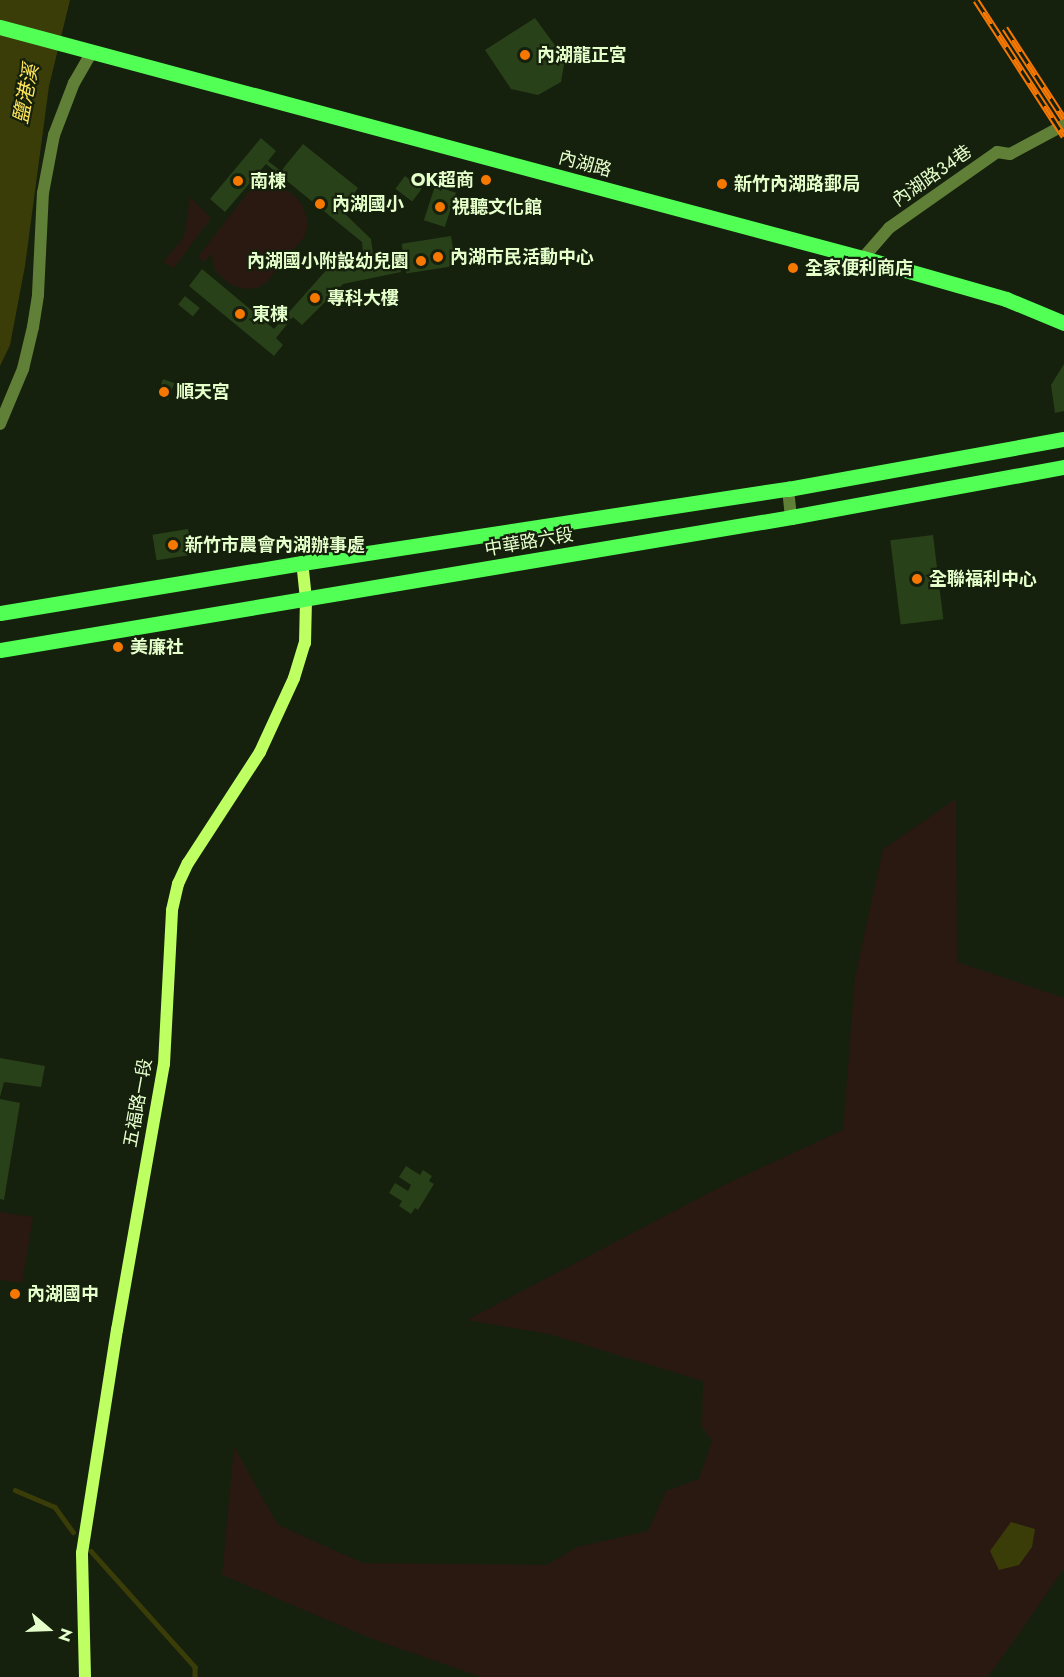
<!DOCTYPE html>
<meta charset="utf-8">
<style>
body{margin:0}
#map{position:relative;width:1064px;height:1677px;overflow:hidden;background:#15200d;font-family:Jost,"Noto Sans TC",sans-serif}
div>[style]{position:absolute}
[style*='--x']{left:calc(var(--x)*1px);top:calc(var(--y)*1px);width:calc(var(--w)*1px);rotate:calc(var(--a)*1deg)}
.green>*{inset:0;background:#2a1910}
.water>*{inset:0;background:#3b3d09}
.stream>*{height:4.5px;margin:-2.25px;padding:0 2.25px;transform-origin:2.25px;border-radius:2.25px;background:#3b3d09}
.building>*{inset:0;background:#294119;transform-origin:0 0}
.minor>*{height:12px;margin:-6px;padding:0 6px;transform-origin:6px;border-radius:6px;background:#607f37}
.secondary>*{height:12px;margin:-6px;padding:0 6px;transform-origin:6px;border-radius:6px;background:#beff62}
.primary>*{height:15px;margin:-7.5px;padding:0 7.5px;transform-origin:7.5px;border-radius:7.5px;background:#52ff55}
.rail>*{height:7px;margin-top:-3.5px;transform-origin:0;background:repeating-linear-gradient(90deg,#15200d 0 14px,#f67800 0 28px);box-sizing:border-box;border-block:2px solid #f67800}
.dots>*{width:16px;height:16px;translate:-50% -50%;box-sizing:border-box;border:3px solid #15200d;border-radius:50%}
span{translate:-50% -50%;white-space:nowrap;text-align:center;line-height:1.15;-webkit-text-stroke:4.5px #15200d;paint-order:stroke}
.poi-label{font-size:18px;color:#e5ffcb;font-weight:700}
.left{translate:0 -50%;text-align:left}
.right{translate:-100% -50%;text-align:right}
.street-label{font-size:18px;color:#e5ffcb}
.water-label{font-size:20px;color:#ffe659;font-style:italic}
.north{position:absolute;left:18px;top:1599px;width:60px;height:60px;-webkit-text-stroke:4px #15200d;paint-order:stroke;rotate:109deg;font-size:16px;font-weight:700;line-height:24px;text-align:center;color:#e5ffcb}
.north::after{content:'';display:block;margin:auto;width:21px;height:27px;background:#e5ffcb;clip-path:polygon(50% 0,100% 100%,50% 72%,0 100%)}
</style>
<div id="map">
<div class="green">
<div style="clip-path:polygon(265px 170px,273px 175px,264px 185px,280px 186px,294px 195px,303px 206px,308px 222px,305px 236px,266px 283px,257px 288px,243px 289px,230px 284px,216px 272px,211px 254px,204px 262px,198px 257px)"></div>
<div style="clip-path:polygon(190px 197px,211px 218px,174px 268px,163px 262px,184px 237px)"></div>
<div style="clip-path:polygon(956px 799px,957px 962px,1064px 998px,1064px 1569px,994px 1669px,987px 1677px,481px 1677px,370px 1638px,222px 1575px,234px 1447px,278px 1525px,363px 1563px,547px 1565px,577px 1547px,648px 1531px,666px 1491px,699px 1479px,712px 1441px,702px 1427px,703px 1381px,549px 1334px,467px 1320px,724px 1185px,843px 1130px,855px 977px,883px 849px)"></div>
<div style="clip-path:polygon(0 1212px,33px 1217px,22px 1283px,0 1280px)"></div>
</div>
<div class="water">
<div style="clip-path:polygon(0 0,70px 0,49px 86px,25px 266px,10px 345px,0 366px)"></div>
<div style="clip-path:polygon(1011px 1522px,1035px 1529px,1032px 1547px,1019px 1565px,999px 1570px,990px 1551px)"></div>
</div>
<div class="stream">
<div style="--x:15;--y:1490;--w:43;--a:23"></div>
<div style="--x:55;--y:1507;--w:31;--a:54"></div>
<div style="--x:91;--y:1551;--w:156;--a:48.1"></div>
<div style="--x:195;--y:1667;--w:10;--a:90"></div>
</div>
<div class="building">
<div style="clip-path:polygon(535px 18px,565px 59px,561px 82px,538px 95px,511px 89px,485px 50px)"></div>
<div style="clip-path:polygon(261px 138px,276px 151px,268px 161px,281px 171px,303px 144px,358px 188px,342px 211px,371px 239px,373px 253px,399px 252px,401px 272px,343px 284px,302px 325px,293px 317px,276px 338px,283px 345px,274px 356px,189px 286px,202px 269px,274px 329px,329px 267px,332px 260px,338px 256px,363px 254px,362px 242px,266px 164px,225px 212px,210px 199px)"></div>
<div style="left:405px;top:176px;width:21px;height:16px;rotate:37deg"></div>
<div style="left:435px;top:186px;width:22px;height:36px;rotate:18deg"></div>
<div style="left:451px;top:236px;width:30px;height:50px;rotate:81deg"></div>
<div style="left:185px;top:296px;width:19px;height:11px;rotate:39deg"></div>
<div style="clip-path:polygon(1064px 364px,1064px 411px,1055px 413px,1051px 385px)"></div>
<div style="left:163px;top:379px;width:12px;height:18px;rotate:20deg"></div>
<div style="left:188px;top:529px;width:26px;height:36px;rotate:81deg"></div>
<div style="left:933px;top:535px;width:85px;height:43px;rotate:83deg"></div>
<div style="clip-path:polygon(0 1058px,45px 1066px,41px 1087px,4px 1082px,0 1097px)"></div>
<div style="clip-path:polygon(0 1099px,20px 1103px,4px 1200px,0 1199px)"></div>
<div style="clip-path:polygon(406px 1166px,420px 1175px,423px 1170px,432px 1176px,429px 1181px,434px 1184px,418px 1210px,415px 1208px,411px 1214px,399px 1206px,402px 1201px,389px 1193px,395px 1183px,408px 1191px,411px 1185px,399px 1177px)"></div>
</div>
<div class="minor">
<div style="--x:863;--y:258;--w:40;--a:-49"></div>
<div style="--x:889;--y:228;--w:132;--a:-35.1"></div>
<div style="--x:997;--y:152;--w:13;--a:9"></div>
<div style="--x:1010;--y:154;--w:61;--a:-28.2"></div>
<div style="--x:0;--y:424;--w:60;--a:-67.3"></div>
<div style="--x:23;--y:369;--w:43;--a:-76.6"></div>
<div style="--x:33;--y:327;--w:33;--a:-81"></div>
<div style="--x:38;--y:294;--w:101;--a:-87.2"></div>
<div style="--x:43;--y:193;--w:59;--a:-79.3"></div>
<div style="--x:54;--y:135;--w:56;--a:-69"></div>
<div style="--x:74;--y:83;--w:36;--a:-60"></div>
<div style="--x:788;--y:489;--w:28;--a:84"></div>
</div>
<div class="secondary">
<div style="--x:85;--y:1677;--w:124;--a:-91.4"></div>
<div style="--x:82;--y:1553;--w:226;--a:-81.1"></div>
<div style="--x:117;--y:1330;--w:270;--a:-80"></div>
<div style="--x:164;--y:1064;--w:154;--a:-87"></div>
<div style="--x:172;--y:910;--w:27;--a:-77"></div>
<div style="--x:178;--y:884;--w:23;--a:-65"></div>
<div style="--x:188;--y:863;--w:132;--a:-57"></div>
<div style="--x:260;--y:752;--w:81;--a:-65.3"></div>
<div style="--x:294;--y:678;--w:37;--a:-73"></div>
<div style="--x:305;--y:643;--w:44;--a:-88.7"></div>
<div style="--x:306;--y:599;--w:36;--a:-96"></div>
</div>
<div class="primary">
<div style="--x:0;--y:27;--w:893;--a:14.99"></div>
<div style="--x:863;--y:258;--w:149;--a:16"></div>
<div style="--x:1006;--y:299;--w:63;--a:22.5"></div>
<div style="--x:0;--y:613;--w:306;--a:-9.4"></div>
<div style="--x:302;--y:563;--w:492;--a:-8.7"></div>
<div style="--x:788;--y:489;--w:280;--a:-10.3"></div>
<div style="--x:0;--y:650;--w:802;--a:-9.54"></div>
<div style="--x:791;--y:517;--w:278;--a:-10.4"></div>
</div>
<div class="rail">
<div style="--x:976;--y:0;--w:162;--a:57.1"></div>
<div style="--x:1005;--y:28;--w:108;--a:57"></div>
</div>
<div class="dots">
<div style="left:525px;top:55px;background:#f67800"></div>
<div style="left:486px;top:180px;background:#f67800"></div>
<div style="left:238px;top:181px;background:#f67800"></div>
<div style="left:722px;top:184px;background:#f67800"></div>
<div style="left:320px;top:204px;background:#f67800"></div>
<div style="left:440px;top:207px;background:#f67800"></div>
<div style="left:438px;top:257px;background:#f67800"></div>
<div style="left:421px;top:261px;background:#f67800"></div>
<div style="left:793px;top:268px;background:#f67800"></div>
<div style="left:315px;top:298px;background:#f67800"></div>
<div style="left:240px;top:314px;background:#f67800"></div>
<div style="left:164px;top:392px;background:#f67800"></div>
<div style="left:173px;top:545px;background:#f67800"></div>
<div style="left:917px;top:579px;background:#f67800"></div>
<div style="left:118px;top:647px;background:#f67800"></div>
<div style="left:15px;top:1294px;background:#f67800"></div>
</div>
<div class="poi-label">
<span class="left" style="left:537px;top:55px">內湖龍正宮</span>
<span class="right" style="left:474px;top:180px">OK超商</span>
<span class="left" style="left:250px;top:181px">南棟</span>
<span class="left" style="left:734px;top:184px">新竹內湖路郵局</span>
<span class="left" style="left:332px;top:204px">內湖國小</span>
<span class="left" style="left:452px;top:207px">視聽文化館</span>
<span class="left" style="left:450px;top:257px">內湖市民活動中心</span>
<span class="right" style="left:409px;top:261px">內湖國小附設幼兒園</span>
<span class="left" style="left:805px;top:268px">全家便利商店</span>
<span class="left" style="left:327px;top:298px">專科大樓</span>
<span class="left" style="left:252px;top:314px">東棟</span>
<span class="left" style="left:176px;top:392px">順天宮</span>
<span class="left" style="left:185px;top:545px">新竹市農會內湖辦事處</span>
<span class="left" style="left:929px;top:579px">全聯福利中心</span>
<span class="left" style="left:130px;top:647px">美廉社</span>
<span class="left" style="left:27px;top:1294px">內湖國中</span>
</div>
<div class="street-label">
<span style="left:585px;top:164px;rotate:15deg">內湖路</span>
<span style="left:932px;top:176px;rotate:-35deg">內湖路34巷</span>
<span style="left:529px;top:542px;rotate:-10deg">中華路六段</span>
<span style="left:138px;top:1103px;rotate:-80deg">五福路一段</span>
</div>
<div class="water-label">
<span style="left:26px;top:94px;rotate:-79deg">鹽港溪</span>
</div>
<div class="north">N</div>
</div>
